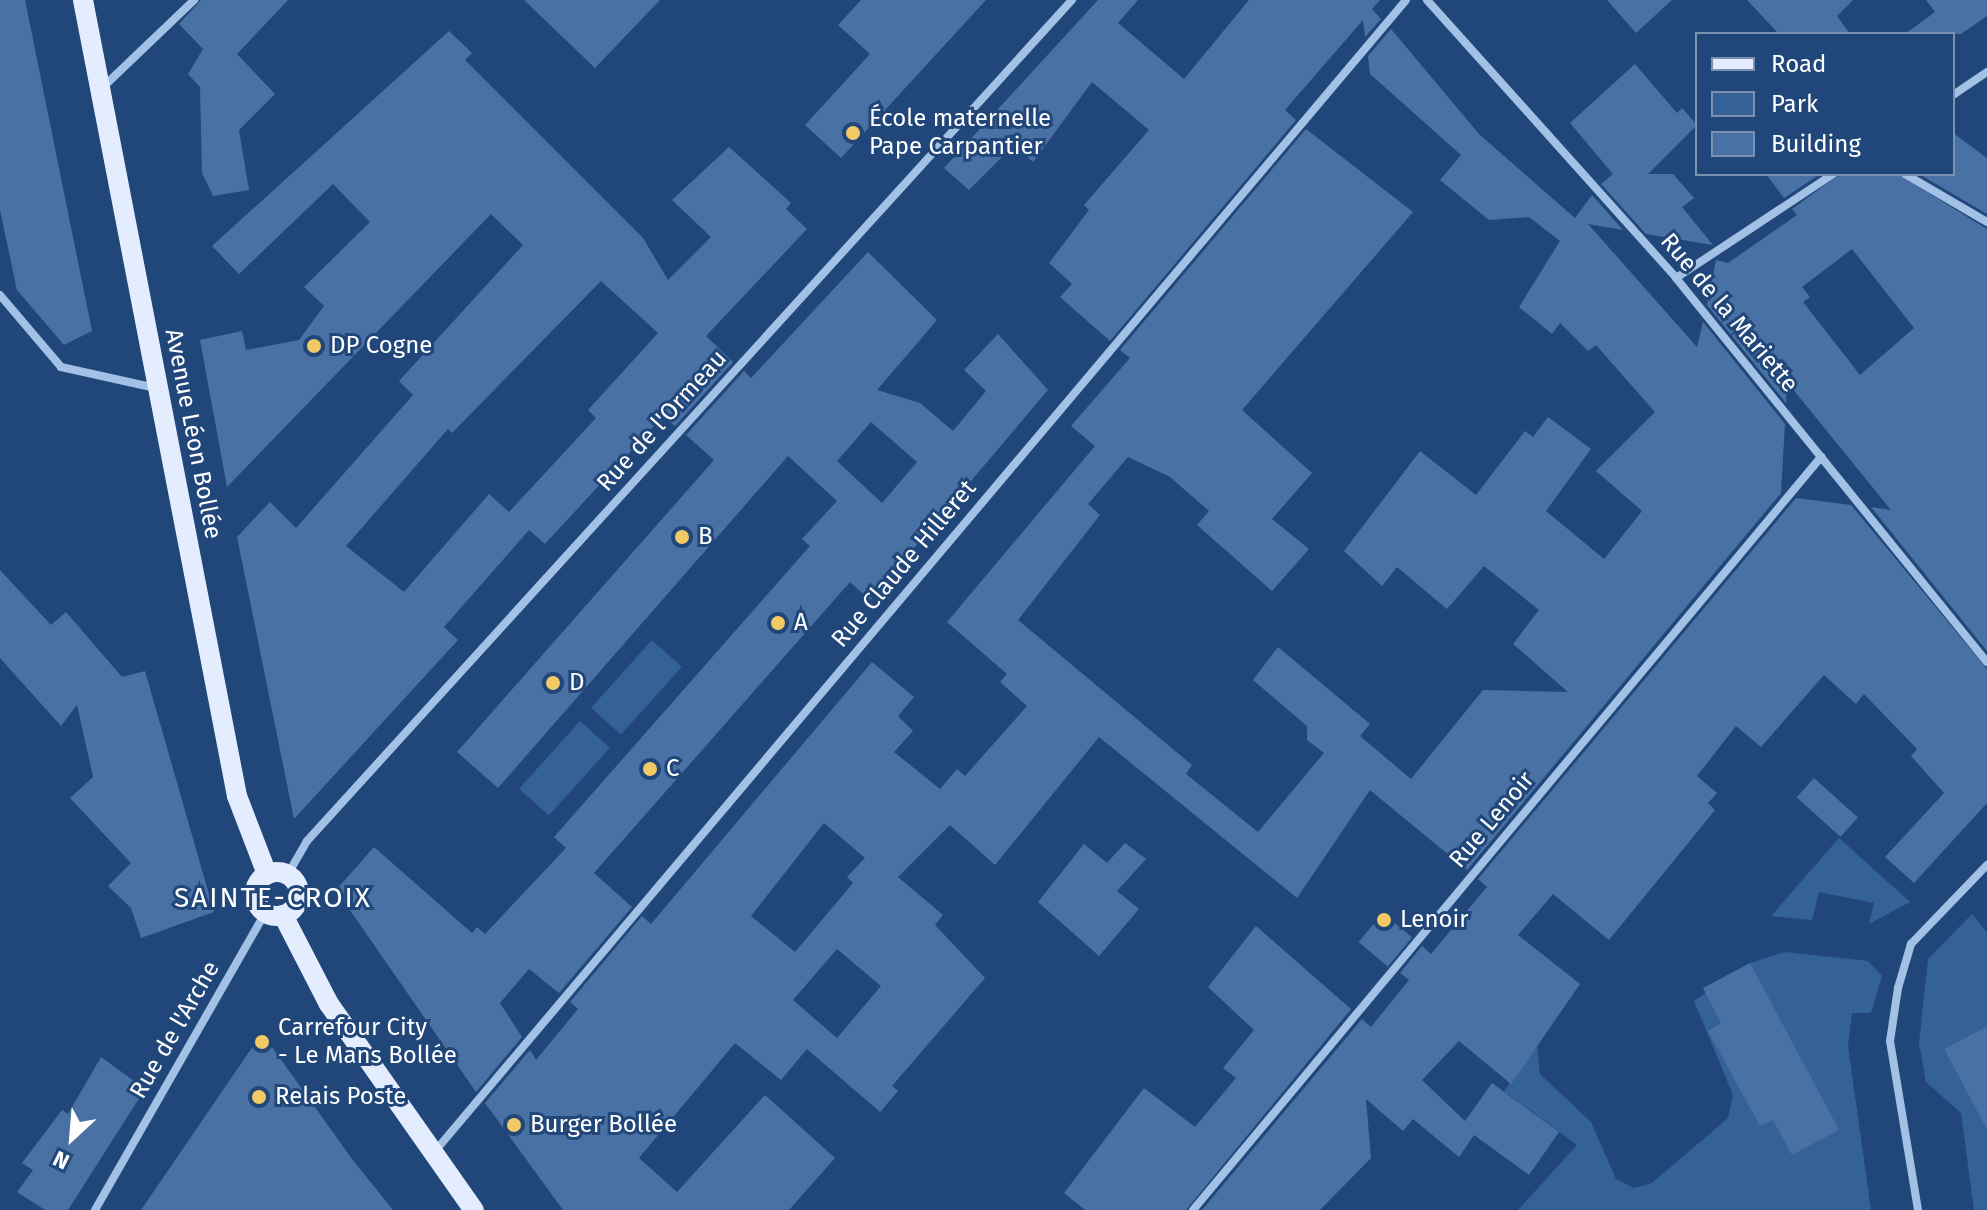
<!DOCTYPE html>
<meta charset="utf-8">
<style>
body{margin:0}
#map{position:relative;width:1987px;height:1210px;overflow:hidden;background:#21477a;font-family:"Fira Sans",sans-serif}
div>[style]{position:absolute}
[style*='--x']{left:calc(var(--x)*1px);top:calc(var(--y)*1px);width:calc(var(--w)*1px);rotate:calc(var(--a)*1deg)}
.green>*{inset:0;background:#346198;transform-origin:0 0}
.building>*{inset:0;background:#4a71a4;transform-origin:0 0}
.minor>*{height:8px;margin:-4px;padding:0 4px;transform-origin:4px;border-radius:4px;background:#a3c0e5}
.primary>*{height:20px;margin:-10px;padding:0 10px;transform-origin:10px;border-radius:10px;background:#e4edfd}
.primary>.ring{margin:-10px;padding:0;box-sizing:content-box;background:none;border:20px solid #e4edfd;border-radius:50%}
.dots>*{width:22px;height:22px;translate:-50% -50%;box-sizing:border-box;border:4px solid #21477a;border-radius:50%}
span{translate:-50% -50%;white-space:nowrap;text-align:center;line-height:1.15;-webkit-text-stroke:6px #21477a;paint-order:stroke}
.poi-label{font-size:24px;color:#fff}
.left{translate:0 -50%;text-align:left}
.street-label{font-size:24px;color:#fff}
.quarter-label{font-size:28px;color:#fff;letter-spacing:2px}
.legend{position:absolute;left:1695px;top:32px;width:260px;height:144px;box-sizing:border-box;background:#21477a;border:2px solid #7a91af;margin:0;padding:10px 14px;list-style:none;font-size:24px;color:#fff}
.legend li{display:flex;align-items:center;gap:16px;height:40px}
.legend b{width:40px;border:2px solid #7a91af}
.north{position:absolute;left:32px;top:1098px;width:80px;height:80px;-webkit-text-stroke:6px #21477a;paint-order:stroke;rotate:206deg;font-size:22px;font-weight:700;line-height:32px;text-align:center;color:#fff}
.north::after{content:'';display:block;margin:auto;width:28px;height:36px;background:#fff;clip-path:polygon(50% 0,100% 100%,50% 72%,0 100%)}
</style>
<div id="map">
<div class="green">
<div style="left:652px;top:640px;width:40px;height:91px;rotate:42deg"></div>
<div style="left:580px;top:721px;width:40px;height:91px;rotate:42deg"></div>
<div style="clip-path:polygon(1839px 838px,1910px 902px,1869px 924px,1874px 903px,1819px 892px,1812px 920px,1771px 916px)"></div>
<div style="clip-path:polygon(1972px 914px,1987px 932px,1987px 1026px,1944px 1049px,1987px 1130px,1987px 1210px,1974px 1210px,1961px 1113px,1926px 1082px,1919px 1043px,1928px 959px)"></div>
<div style="clip-path:polygon(1785px 952px,1868px 961px,1882px 976px,1871px 1013px,1852px 1013px,1848px 1046px,1871px 1210px,1518px 1210px,1577px 1145px,1504px 1091px,1537px 1046px,1540px 1074px,1591px 1122px,1616px 1179px,1634px 1188px,1652px 1183px,1728px 1118px,1733px 1095px,1694px 1001px,1750px 963px)"></div>
</div>
<div class="building">
<div style="clip-path:polygon(0 0,25px 0,92px 331px,64px 345px,17px 290px,0 210px)"></div>
<div style="clip-path:polygon(201px 0,288px 0,237px 54px,275px 94px,239px 130px,249px 190px,213px 196px,202px 173px,200px 87px,188px 74px,203px 49px,179px 24px)"></div>
<div style="clip-path:polygon(524px 0,660px 0,595px 68px)"></div>
<div style="clip-path:polygon(861px 0,986px 0,841px 158px,805px 125px,870px 54px,838px 25px)"></div>
<div style="clip-path:polygon(1098px 0,1138px 0,1118px 23px,1184px 79px,1249px 0,1380px 0,1372px 9px,1381px 19px,1365px 37px,1363px 20px,1285px 110px,1296px 120px,1110px 341px,1060px 297px,1072px 284px,1049px 263px,1089px 210px,1084px 205px,1149px 130px,1092px 82px,1033px 162px,1014px 145px,969px 190px,944px 168px)"></div>
<div style="clip-path:polygon(1607px 0,1672px 0,1636px 33px)"></div>
<div style="clip-path:polygon(1747px 0,1853px 0,1837px 16px,1850px 34px,1779px 34px)"></div>
<div style="clip-path:polygon(1926px 0,1987px 0,1987px 16px,1961px 34px,1905px 34px,1935px 12px)"></div>
<div style="clip-path:polygon(evenodd,1391px 29px,1479px 134px,1575px 218px,1592px 195px,1623px 230px,1588px 224px,1697px 347px,1703px 322px,1785px 424px,1781px 493px,1467px 870px,1370px 790px,1297px 898px,1099px 737px,995px 865px,950px 825px,898px 877px,943px 915px,935px 925px,985px 978px,892px 1086px,898px 1091px,880px 1112px,807px 1049px,781px 1080px,735px 1043px,639px 1158px,677px 1192px,765px 1095px,835px 1158px,789px 1210px,563px 1210px,485px 1103px,530px 1050px,536px 1060px,578px 1009px,570px 1002px,642px 916px,651px 924px,872px 662px,914px 697px,898px 716px,913px 731px,894px 752px,940px 789px,957px 769px,965px 776px,1027px 706px,1000px 682px,1007px 674px,947px 622px,1095px 446px,1071px 426px,1130px 358px,1120px 350px,1306px 129px,1413px 212px,1242px 410px,1312px 473px,1272px 519px,1309px 549px,1272px 591px,1197px 525px,1209px 511px,1170px 477px,1128px 457px,1088px 504px,1100px 515px,1018px 620px,1192px 765px,1186px 774px,1258px 832px,1324px 753px,1307px 740px,1307px 726px,1253px 680px,1278px 647px,1370px 724px,1360px 736px,1411px 779px,1483px 690px,1568px 692px,1513px 644px,1539px 610px,1484px 566px,1447px 609px,1397px 567px,1382px 586px,1344px 551px,1420px 451px,1476px 495px,1525px 431px,1533px 437px,1548px 417px,1591px 449px,1546px 511px,1604px 559px,1642px 511px,1596px 471px,1655px 412px,1596px 345px,1588px 351px,1560px 323px,1552px 334px,1519px 307px,1560px 241px,1529px 217px,1489px 220px,1440px 180px,1461px 155px,1370px 74px,1368px 56px,1391px 29px,824px 823px,865px 858px,847px 877px,853px 883px,795px 952px,751px 916px,824px 823px,1391px 29px,837px 949px,881px 986px,837px 1038px,793px 1000px,837px 949px)"></div>
<div style="clip-path:polygon(evenodd,449px 31px,472px 53px,465px 60px,643px 238px,668px 280px,711px 237px,672px 200px,729px 147px,791px 203px,786px 209px,807px 229px,706px 336px,733px 362px,675px 426px,663px 416px,545px 544px,529px 530px,444px 627px,458px 640px,294px 819px,237px 537px,270px 502px,296px 528px,413px 395px,399px 381px,523px 245px,491px 214px,227px 487px,200px 340px,242px 331px,246px 350px,299px 340px,324px 306px,304px 287px,370px 222px,333px 184px,239px 274px,212px 246px,449px 31px,601px 281px,658px 333px,588px 410px,596px 418px,509px 512px,489px 494px,404px 592px,346px 546px,448px 429px,452px 433px,601px 281px)"></div>
<div style="clip-path:polygon(1635px 64px,1677px 113px,1682px 108px,1697px 125px,1648px 174px,1673px 174px,1694px 198px,1682px 207px,1713px 245px,1646px 234px,1601px 184px,1613px 174px,1570px 123px)"></div>
<div style="clip-path:polygon(1953px 133px,1987px 158px,1987px 214px,1919px 174px,1953px 174px)"></div>
<div style="clip-path:polygon(1766px 174px,1820px 174px,1784px 198px)"></div>
<div style="clip-path:polygon(evenodd,1840px 174px,1898px 174px,1987px 229px,1987px 651px,1871px 507px,1891px 510px,1787px 382px,1786px 403px,1707px 305px,1716px 260px,1728px 263px,1797px 215px,1792px 209px,1840px 174px,1852px 249px,1914px 328px,1860px 375px,1803px 302px,1810px 297px,1802px 287px,1852px 249px)"></div>
<div style="clip-path:polygon(evenodd,868px 252px,937px 320px,877px 390px,920px 403px,953px 431px,986px 391px,964px 370px,998px 334px,1048px 390px,870px 600px,850px 582px,594px 873px,632px 907px,559px 993px,529px 969px,500px 1003px,522px 1037px,476px 1092px,336px 890px,374px 847px,472px 933px,477px 927px,485px 934px,566px 848px,554px 837px,810px 546px,802px 539px,837px 501px,788px 456px,498px 788px,457px 752px,714px 460px,686px 435px,744px 371px,751px 378px,868px 252px,871px 422px,917px 462px,882px 503px,837px 461px,871px 422px)"></div>
<div style="clip-path:polygon(1796px 498px,1851px 505px,1987px 669px,1987px 803px,1914px 883px,1885px 857px,1944px 793px,1911px 756px,1917px 749px,1864px 694px,1856px 704px,1824px 675px,1761px 747px,1736px 726px,1697px 776px,1717px 793px,1708px 803px,1715px 810px,1609px 940px,1553px 894px,1518px 935px,1580px 984px,1511px 1084px,1459px 1041px,1422px 1080px,1465px 1121px,1492px 1083px,1559px 1132px,1529px 1175px,1474px 1135px,1459px 1157px,1413px 1119px,1403px 1131px,1366px 1099px,1371px 1158px,1320px 1210px,1202px 1210px,1362px 1019px,1371px 1027px,1409px 980px,1400px 973px,1422px 946px,1431px 954px,1487px 887px,1478px 879px)"></div>
<div style="clip-path:polygon(0 570px,51px 625px,66px 612px,122px 677px,145px 671px,214px 912px,141px 938px,131px 908px,108px 886px,131px 863px,70px 798px,93px 777px,77px 705px,61px 726px,0 658px)"></div>
<div style="left:1814px;top:778px;width:59px;height:26px;rotate:42deg"></div>
<div style="clip-path:polygon(1125px 843px,1146px 859px,1117px 891px,1139px 909px,1099px 956px,1038px 902px,1084px 844px,1107px 863px)"></div>
<div style="left:1383px;top:913px;width:38px;height:38px;rotate:40deg"></div>
<div style="clip-path:polygon(1256px 926px,1351px 1009px,1186px 1210px,1085px 1210px,1064px 1193px,1144px 1088px,1195px 1127px,1236px 1078px,1223px 1068px,1254px 1030px,1208px 987px)"></div>
<div style="clip-path:polygon(1750px 963px,1839px 1130px,1792px 1155px,1773px 1120px,1760px 1126px,1708px 1031px,1721px 1023px,1703px 988px)"></div>
<div style="clip-path:polygon(1987px 1026px,1987px 1130px,1944px 1049px)"></div>
<div style="clip-path:polygon(262px 1033px,352px 1159px,393px 1210px,141px 1210px)"></div>
<div style="clip-path:polygon(101px 1057px,145px 1089px,68px 1210px,45px 1210px,17px 1192px,33px 1170px,22px 1163px,62px 1110px,68px 1114px)"></div>
</div>
<div class="minor">
<div style="--x:1427;--y:0;--w:373;--a:48.1"></div>
<div style="--x:1676;--y:278;--w:494;--a:51"></div>
<div style="--x:101;--y:89;--w:129;--a:-43.7"></div>
<div style="--x:1953;--y:95;--w:41;--a:-34.1"></div>
<div style="--x:1905;--y:174;--w:95;--a:30.3"></div>
<div style="--x:1676;--y:278;--w:188;--a:-33.5"></div>
<div style="--x:0;--y:295;--w:94;--a:49.7"></div>
<div style="--x:61;--y:367;--w:97;--a:12.5"></div>
<div style="--x:288;--y:874;--w:38;--a:-60"></div>
<div style="--x:307;--y:841;--w:1137;--a:-47.71"></div>
<div style="--x:436;--y:1150;--w:1504;--a:-49.85"></div>
<div style="--x:95;--y:1210;--w:344;--a:-60.2"></div>
<div style="--x:1193;--y:1210;--w:981;--a:-50.17"></div>
<div style="--x:1918;--y:1210;--w:171;--a:-99.4"></div>
<div style="--x:1890;--y:1041;--w:54;--a:-81.4"></div>
<div style="--x:1898;--y:988;--w:46;--a:-73.5"></div>
<div style="--x:1911;--y:944;--w:110;--a:-46.1"></div>
</div>
<div class="primary">
<div style="--x:83;--y:0;--w:811;--a:79.05"></div>
<div style="--x:237;--y:796;--w:84;--a:69"></div>
<div class="ring" style="left:255px;top:872px;width:24px;height:24px"></div>
<div style="--x:283;--y:915;--w:100;--a:62.7"></div>
<div style="--x:329;--y:1004;--w:252;--a:54.9"></div>
</div>
<div class="dots">
<div style="left:853px;top:133px;background:#f2ca65"></div>
<div style="left:314px;top:346px;background:#f2ca65"></div>
<div style="left:682px;top:537px;background:#f2ca65"></div>
<div style="left:778px;top:623px;background:#f2ca65"></div>
<div style="left:553px;top:683px;background:#f2ca65"></div>
<div style="left:650px;top:769px;background:#f2ca65"></div>
<div style="left:1384px;top:920px;background:#f2ca65"></div>
<div style="left:262px;top:1042px;background:#f2ca65"></div>
<div style="left:259px;top:1097px;background:#f2ca65"></div>
<div style="left:514px;top:1125px;background:#f2ca65"></div>
</div>
<div class="poi-label">
<span class="left" style="left:869px;top:133px">École maternelle<br>Pape Carpantier</span>
<span class="left" style="left:330px;top:346px">DP Cogne</span>
<span class="left" style="left:698px;top:537px">B</span>
<span class="left" style="left:794px;top:623px">A</span>
<span class="left" style="left:569px;top:683px">D</span>
<span class="left" style="left:666px;top:769px">C</span>
<span class="left" style="left:1400px;top:920px">Lenoir</span>
<span class="left" style="left:278px;top:1042px">Carrefour City<br>- Le Mans Bollée</span>
<span class="left" style="left:275px;top:1097px">Relais Poste</span>
<span class="left" style="left:530px;top:1125px">Burger Bollée</span>
</div>
<div class="street-label">
<span style="left:1729px;top:313px;rotate:50deg">Rue de la Mariette</span>
<span style="left:662px;top:421px;rotate:-48deg">Rue de l'Ormeau</span>
<span style="left:193px;top:434px;rotate:79deg">Avenue Léon Bollée</span>
<span style="left:904px;top:564px;rotate:-50deg">Rue Claude Hilleret</span>
<span style="left:1492px;top:820px;rotate:-50deg">Rue Lenoir</span>
<span style="left:175px;top:1030px;rotate:-60deg">Rue de l'Arche</span>
</div>
<div class="quarter-label">
<span style="left:273px;top:898px">SAINTE-CROIX</span>
</div>
<ul class="legend">
<li><b style="height:10px;background:#e4edfd"></b>Road</li>
<li><b style="height:22px;background:#346198"></b>Park</li>
<li><b style="height:22px;background:#4a71a4"></b>Building</li>
</ul>
<div class="north">N</div>
</div>
